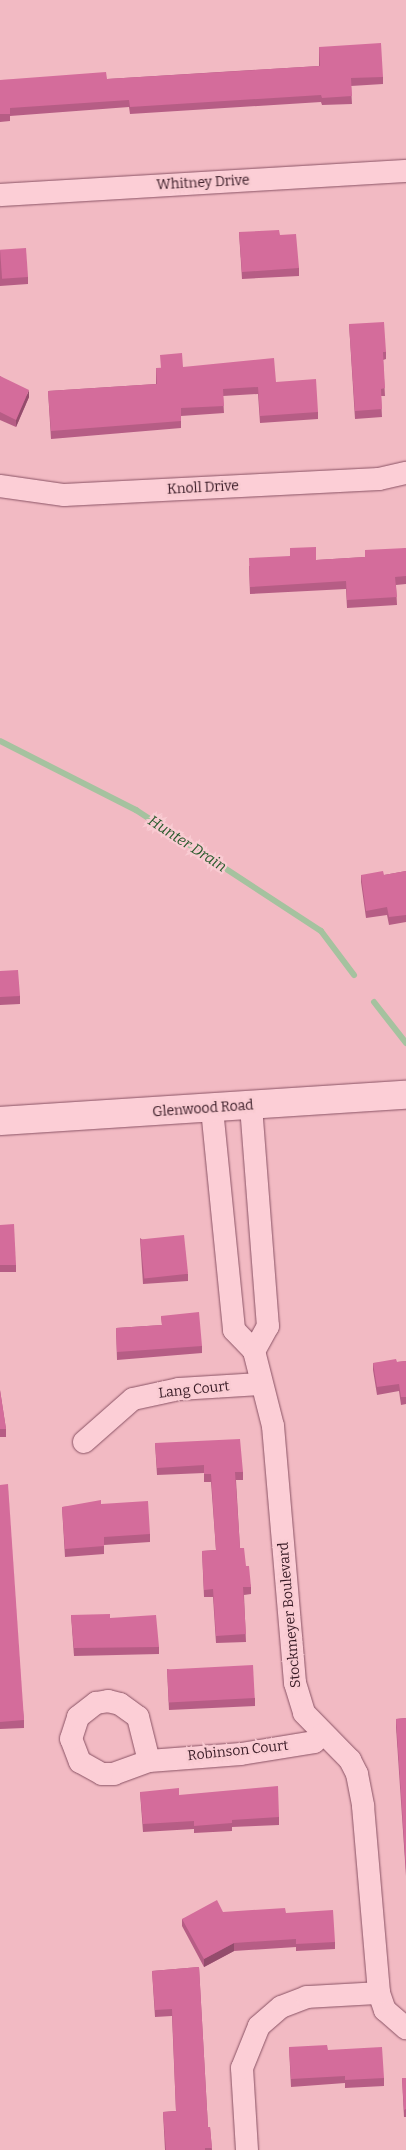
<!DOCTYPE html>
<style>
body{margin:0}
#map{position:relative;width:406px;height:2150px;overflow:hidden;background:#f2bac3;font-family:Bitter,serif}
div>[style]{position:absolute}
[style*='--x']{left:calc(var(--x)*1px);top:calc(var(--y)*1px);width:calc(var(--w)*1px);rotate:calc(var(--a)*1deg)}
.stream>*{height:6px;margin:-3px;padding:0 3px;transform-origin:3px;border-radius:3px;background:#a5c29f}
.roads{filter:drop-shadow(0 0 1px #8a5365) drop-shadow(0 0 1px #8a5365)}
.street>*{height:22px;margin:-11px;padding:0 11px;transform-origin:11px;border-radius:11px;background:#fcced6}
.secondary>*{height:28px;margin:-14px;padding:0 14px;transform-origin:14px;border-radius:14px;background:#fcced6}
.wall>*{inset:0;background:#b65d85}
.shaded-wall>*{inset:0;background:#944c6c}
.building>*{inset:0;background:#d46c9b;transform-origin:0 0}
span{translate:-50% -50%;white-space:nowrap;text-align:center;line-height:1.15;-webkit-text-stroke:4.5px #f9cbd2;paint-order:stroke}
.street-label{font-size:14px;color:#381a25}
.water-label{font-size:15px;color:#27592b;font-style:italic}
</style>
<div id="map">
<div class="stream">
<div style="--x:0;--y:741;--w:153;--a:26.9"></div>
<div style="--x:136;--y:810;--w:221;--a:33.2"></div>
<div style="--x:321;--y:931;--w:55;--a:53.1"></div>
<div style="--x:374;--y:1002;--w:52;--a:52"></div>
</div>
<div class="roads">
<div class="street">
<div style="--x:0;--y:195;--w:407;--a:-3.4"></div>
<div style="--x:0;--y:486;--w:65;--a:8"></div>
<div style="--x:64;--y:495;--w:315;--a:-2.9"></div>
<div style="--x:379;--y:479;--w:28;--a:-13"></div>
<div style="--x:251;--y:1106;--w:221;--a:85.6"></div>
<div style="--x:268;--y:1326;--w:29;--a:119"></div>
<div style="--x:212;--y:1109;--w:222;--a:84.3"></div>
<div style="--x:234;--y:1330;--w:29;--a:46"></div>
<div style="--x:254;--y:1351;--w:77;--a:75.8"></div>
<div style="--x:273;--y:1426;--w:258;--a:85.1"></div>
<div style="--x:295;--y:1683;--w:31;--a:73"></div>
<div style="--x:304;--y:1713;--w:66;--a:45.6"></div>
<div style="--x:350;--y:1760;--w:16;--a:63"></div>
<div style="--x:357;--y:1774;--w:33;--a:79"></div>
<div style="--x:363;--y:1806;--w:188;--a:85.1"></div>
<div style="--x:379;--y:1993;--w:18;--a:71"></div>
<div style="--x:385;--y:2010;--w:28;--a:41"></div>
<div style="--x:84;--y:1442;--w:65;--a:-41.3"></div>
<div style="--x:133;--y:1399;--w:47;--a:-12.3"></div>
<div style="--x:179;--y:1389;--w:81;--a:-3.5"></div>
<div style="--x:108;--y:1701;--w:12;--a:14"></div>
<div style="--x:120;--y:1704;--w:22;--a:36"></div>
<div style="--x:138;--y:1717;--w:45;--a:76"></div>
<div style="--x:149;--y:1761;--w:37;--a:160"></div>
<div style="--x:114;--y:1774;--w:12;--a:180"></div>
<div style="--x:102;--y:1774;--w:25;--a:-151"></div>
<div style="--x:80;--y:1762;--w:25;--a:-111"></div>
<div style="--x:71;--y:1739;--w:23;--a:-72"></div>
<div style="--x:78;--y:1717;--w:23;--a:-38"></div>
<div style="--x:96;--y:1703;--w:12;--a:-9"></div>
<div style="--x:149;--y:1761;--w:92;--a:-4.4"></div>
<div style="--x:241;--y:1754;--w:74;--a:-9.3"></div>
<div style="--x:314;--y:1742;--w:12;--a:-42"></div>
<div style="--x:247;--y:2150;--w:82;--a:-93.5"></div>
<div style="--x:242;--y:2068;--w:45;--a:-68"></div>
<div style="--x:259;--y:2026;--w:29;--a:-41"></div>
<div style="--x:281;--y:2007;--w:28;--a:-21"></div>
<div style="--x:307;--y:1997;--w:72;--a:-3.2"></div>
</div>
<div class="secondary">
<div style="--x:0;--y:1121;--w:407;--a:-3.7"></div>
</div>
</div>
<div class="wall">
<div style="clip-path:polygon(319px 47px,383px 77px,383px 84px,351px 86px,352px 104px,322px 105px,321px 102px,130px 114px,129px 107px,10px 116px,10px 121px,0 122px,0 80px,107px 79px,319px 66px)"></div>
<div style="clip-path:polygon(239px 232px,280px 235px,299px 268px,299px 276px,242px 279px)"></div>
<div style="clip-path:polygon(0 250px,28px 277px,28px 284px,0 286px)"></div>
<div style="clip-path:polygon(349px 324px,386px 352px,386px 359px,383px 360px,385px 396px,381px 396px,382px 417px,355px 419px)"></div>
<div style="clip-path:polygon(183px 367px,276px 382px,318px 412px,318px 419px,260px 423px,258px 394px,223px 396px,224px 413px,181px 416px,181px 428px,51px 439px,48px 391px,156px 384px,156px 368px)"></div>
<div style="clip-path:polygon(0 376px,29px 397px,16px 427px,0 420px)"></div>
<div style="clip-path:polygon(406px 548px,406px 584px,396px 585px,397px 605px,347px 608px,346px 589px,250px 594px,249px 566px,316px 560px,365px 557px)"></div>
<div style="clip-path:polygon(406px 871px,406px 922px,389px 925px,387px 915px,366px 918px,361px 882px,361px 875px,384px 875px)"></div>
<div style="clip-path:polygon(0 966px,0 971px,20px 996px,20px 1004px,0 1005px)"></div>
<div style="clip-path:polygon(0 1225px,16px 1265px,16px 1272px,0 1272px)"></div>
<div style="clip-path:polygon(140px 1238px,188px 1274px,188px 1281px,143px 1284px)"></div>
<div style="clip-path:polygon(161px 1316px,202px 1346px,202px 1353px,117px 1360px,116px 1328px,162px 1325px)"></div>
<div style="clip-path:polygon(406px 1361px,406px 1404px,401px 1405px,399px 1391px,377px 1395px,373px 1370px,373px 1363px,397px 1362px)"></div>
<div style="clip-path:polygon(0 1390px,6px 1429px,6px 1437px,0 1437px)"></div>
<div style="clip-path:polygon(155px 1443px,243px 1472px,243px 1480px,236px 1480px,240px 1548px,251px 1587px,251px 1594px,244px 1595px,246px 1642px,216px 1643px,213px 1597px,204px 1597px,202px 1551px,216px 1550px,211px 1482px,204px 1482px,204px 1473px,157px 1475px)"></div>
<div style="clip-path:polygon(0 1485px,24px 1720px,24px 1728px,0 1729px)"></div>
<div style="clip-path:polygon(101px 1504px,150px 1534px,150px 1542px,104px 1545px,104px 1554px,65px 1557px,62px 1507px)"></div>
<div style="clip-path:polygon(71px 1615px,110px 1618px,159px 1647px,159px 1654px,74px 1656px)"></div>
<div style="clip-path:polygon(167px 1669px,255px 1698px,255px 1706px,169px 1710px)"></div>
<div style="clip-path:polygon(406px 1718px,406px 1876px,396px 1727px,396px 1719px)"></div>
<div style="clip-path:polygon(140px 1792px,179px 1795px,279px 1817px,279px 1825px,232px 1827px,232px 1831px,194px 1833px,194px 1829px,143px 1832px)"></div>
<div style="clip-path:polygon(223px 1912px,286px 1913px,335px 1942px,335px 1949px,296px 1951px,296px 1947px,234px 1951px,204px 1967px,182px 1926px,182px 1919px)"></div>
<div style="clip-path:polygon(199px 1967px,208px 2127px,210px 2127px,212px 2150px,165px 2150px,163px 2112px,176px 2111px,172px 2016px,155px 2017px,152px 1971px)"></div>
<div style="clip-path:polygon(289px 2047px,328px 2050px,384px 2078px,384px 2086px,345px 2088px,345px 2083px,291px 2087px)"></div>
<div style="clip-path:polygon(402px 2078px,406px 2078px,406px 2117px,404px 2117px)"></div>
</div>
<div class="shaded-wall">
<div style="clip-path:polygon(29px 390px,29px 397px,16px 427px,16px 420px)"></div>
<div style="clip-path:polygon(234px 1943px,234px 1951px,204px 1967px,204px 1959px)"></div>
</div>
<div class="building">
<div style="clip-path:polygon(381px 43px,383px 77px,351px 78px,352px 96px,322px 98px,321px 95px,130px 107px,129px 100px,10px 108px,10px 114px,0 114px,0 80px,106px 72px,107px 79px,320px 66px,319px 47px)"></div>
<div style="clip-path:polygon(279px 230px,280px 235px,296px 234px,299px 268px,242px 272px,239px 232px)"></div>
<div style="left:26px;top:248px;width:29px;height:26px;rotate:86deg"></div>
<div style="clip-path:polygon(384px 322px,386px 352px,383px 352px,385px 388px,381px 389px,382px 409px,355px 411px,349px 324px)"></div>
<div style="clip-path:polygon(182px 353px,183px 367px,274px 358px,276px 382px,316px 379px,318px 412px,260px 416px,258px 387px,223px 389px,224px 406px,181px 408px,181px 421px,51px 431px,48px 391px,157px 384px,156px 368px,161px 368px,160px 355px)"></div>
<div style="clip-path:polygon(0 376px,29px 390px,16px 420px,0 412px)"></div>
<div style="clip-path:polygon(316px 547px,316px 560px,365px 557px,365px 550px,406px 548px,406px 576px,395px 577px,397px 597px,347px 600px,346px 581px,250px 587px,249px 558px,290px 556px,290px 548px)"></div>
<div style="clip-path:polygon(383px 871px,384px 875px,406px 871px,406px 915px,389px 917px,387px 907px,366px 911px,361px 875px)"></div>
<div style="clip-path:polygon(0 966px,0 971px,18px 970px,20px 996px,0 997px)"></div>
<div style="clip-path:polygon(14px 1224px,16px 1265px,0 1265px,0 1225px)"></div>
<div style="left:184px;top:1235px;width:39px;height:44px;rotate:84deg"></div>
<div style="clip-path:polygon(199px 1312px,202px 1346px,117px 1352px,116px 1328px,162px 1325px,161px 1316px)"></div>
<div style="clip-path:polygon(396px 1359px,397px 1362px,406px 1361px,406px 1397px,401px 1397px,399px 1384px,377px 1387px,373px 1363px)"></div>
<div style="clip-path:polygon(0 1390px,6px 1429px,0 1429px)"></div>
<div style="clip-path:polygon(240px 1439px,243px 1472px,235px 1472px,240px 1548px,244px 1548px,246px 1566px,249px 1566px,251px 1587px,243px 1587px,246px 1634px,216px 1636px,213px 1589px,204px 1590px,202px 1551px,216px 1550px,211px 1474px,204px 1474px,204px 1465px,157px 1468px,155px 1443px)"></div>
<div style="clip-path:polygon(8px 1484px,24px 1720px,0 1722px,0 1485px)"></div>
<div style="clip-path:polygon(101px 1500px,101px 1504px,148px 1501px,150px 1534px,104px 1537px,104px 1546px,65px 1549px,62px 1507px)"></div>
<div style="clip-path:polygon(110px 1614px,110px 1618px,156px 1615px,159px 1647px,74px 1648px,71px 1615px)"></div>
<div style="left:253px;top:1665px;width:33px;height:86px;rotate:87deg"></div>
<div style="clip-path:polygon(406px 1718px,406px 1869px,396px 1719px)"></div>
<div style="clip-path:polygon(278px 1786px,279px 1817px,232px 1820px,232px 1823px,194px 1826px,194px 1821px,143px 1824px,140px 1792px,179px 1788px,179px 1795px)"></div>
<div style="clip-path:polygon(217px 1900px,223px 1912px,285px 1908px,286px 1913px,333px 1910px,335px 1942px,296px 1944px,296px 1939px,234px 1943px,204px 1959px,182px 1919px)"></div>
<div style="clip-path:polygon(199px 1967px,208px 2127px,210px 2127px,212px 2148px,205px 2148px,205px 2150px,166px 2150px,163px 2112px,176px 2111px,172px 2009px,155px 2010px,152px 1971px)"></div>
<div style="clip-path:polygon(327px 2045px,328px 2050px,382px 2047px,384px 2078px,345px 2080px,345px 2076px,291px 2079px,289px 2047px)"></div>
<div style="clip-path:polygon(402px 2078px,406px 2078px,406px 2109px,404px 2110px)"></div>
</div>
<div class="street-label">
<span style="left:203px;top:183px;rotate:-3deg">Whitney Drive</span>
<span style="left:203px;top:488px;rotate:-3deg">Knoll Drive</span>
<span style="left:203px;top:1109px;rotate:-4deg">Glenwood Road</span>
<span style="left:194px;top:1390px;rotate:-6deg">Lang Court</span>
<span style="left:290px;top:1615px;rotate:-95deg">Stockmeyer Boulevard</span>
<span style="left:238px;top:1751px;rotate:-6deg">Robinson Court</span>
</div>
<div class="water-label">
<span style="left:187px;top:844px;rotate:33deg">Hunter Drain</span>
</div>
</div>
